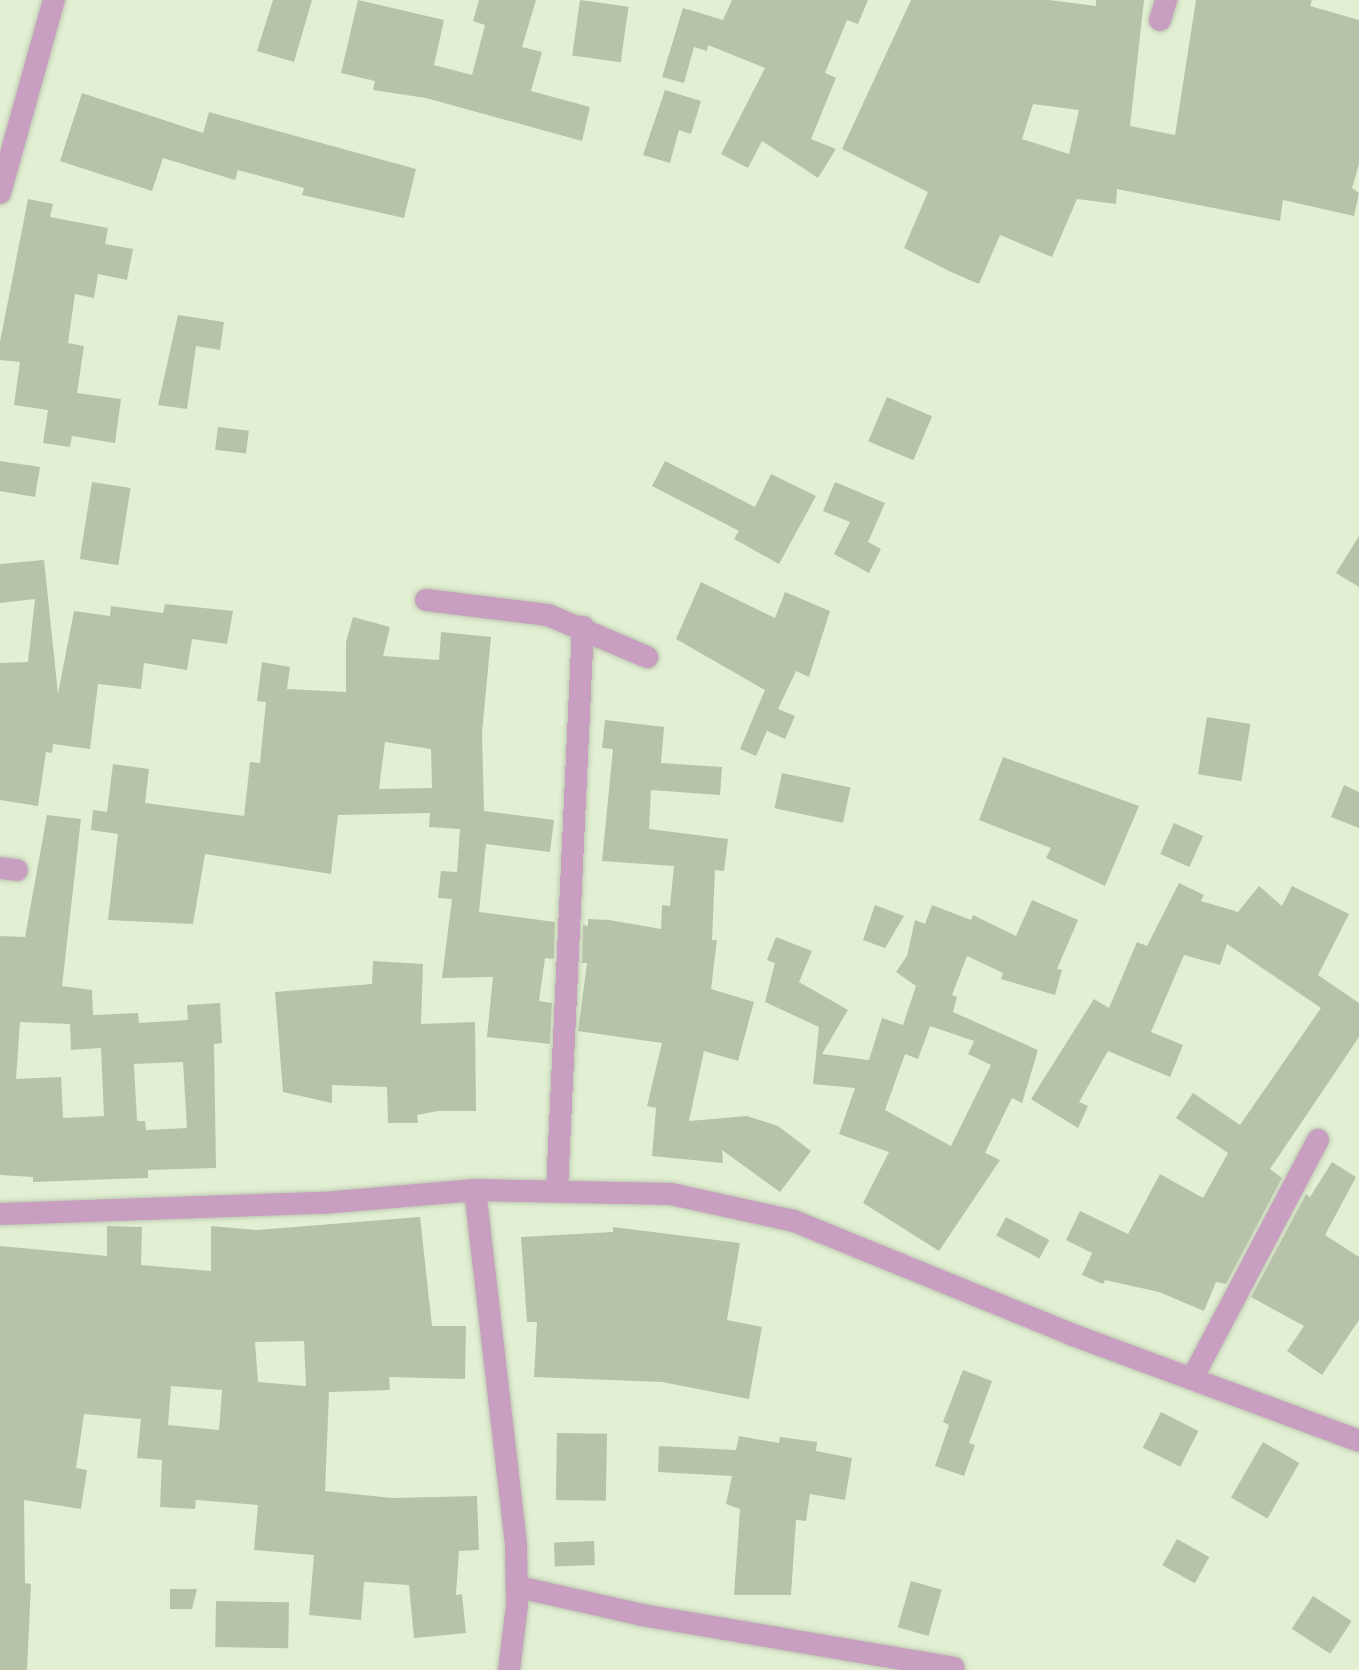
<!DOCTYPE html>
<style>
body{margin:0}
#map{position:relative;width:1359px;height:1670px;overflow:hidden;background:#e2efd3;font-family:Roboto,sans-serif}
div>[style]{position:absolute}
[style*='--x']{left:calc(var(--x)*1px);top:calc(var(--y)*1px);width:calc(var(--w)*1px);rotate:calc(var(--a)*1deg)}
.building>*{inset:0;background:#b7c3a8;transform-origin:0 0}
.roads{filter:drop-shadow(0 0 2px #becab1) drop-shadow(0 0 2px #becab1)}
.street>*{height:22px;margin:-11px;padding:0 11px;transform-origin:11px;border-radius:11px;background:#c89ec1}
span{translate:-50% -50%;white-space:nowrap;text-align:center;line-height:1.15;-webkit-text-stroke:7px #effce0;paint-order:stroke}
</style>
<div id="map">
<div class="building">
<div style="clip-path:polygon(273px 0,312px 0,294px 62px,257px 51px)"></div>
<div style="clip-path:polygon(358px 0,444px 20px,434px 65px,472px 75px,485px 25px,473px 21px,479px 0,536px 0,522px 47px,542px 52px,531px 91px,590px 107px,582px 141px,426px 98px,373px 90px,375px 81px,341px 73px)"></div>
<div style="left:580px;top:0;width:49px;height:56px;rotate:8deg"></div>
<div style="clip-path:polygon(732px 0,868px 0,858px 24px,847px 20px,825px 73px,836px 78px,811px 139px,836px 149px,818px 178px,762px 141px,748px 168px,721px 154px,765px 68px,708px 45px,707px 51px,694px 47px,684px 83px,662px 77px,683px 8px,723px 20px)"></div>
<div style="clip-path:polygon(evenodd,911px 0,1049px 0,1096px 6px,1096px 0,1144px 0,1130px 126px,1175px 135px,1196px 0,1312px 0,1310px 6px,1359px 20px,1359px 164px,1352px 188px,1359px 193px,1354px 216px,1283px 200px,1280px 221px,1117px 189px,1116px 204px,1077px 199px,1052px 257px,1000px 235px,979px 284px,951px 272px,904px 248px,928px 192px,842px 149px,911px 0,1033px 104px,1079px 110px,1069px 154px,1022px 139px,1033px 104px)"></div>
<div style="clip-path:polygon(665px 90px,701px 101px,691px 134px,679px 130px,670px 163px,643px 155px)"></div>
<div style="clip-path:polygon(82px 93px,203px 133px,209px 112px,416px 169px,404px 218px,302px 195px,304px 188px,238px 170px,235px 180px,163px 158px,152px 191px,60px 161px)"></div>
<div style="clip-path:polygon(28px 199px,53px 204px,50px 217px,108px 228px,105px 244px,133px 249px,127px 280px,98px 274px,94px 298px,75px 294px,68px 343px,84px 346px,77px 393px,121px 399px,115px 443px,72px 436px,70px 447px,43px 443px,48px 410px,14px 405px,20px 362px,0 360px,0 342px)"></div>
<div style="clip-path:polygon(178px 315px,224px 322px,220px 350px,196px 346px,187px 409px,158px 405px)"></div>
<div style="left:887px;top:397px;width:49px;height:48px;rotate:23deg"></div>
<div style="left:218px;top:427px;width:31px;height:23px;rotate:7deg"></div>
<div style="clip-path:polygon(0 461px,40px 467px,35px 497px,0 491px)"></div>
<div style="clip-path:polygon(665px 461px,755px 507px,771px 474px,816px 496px,779px 564px,734px 539px,739px 531px,652px 486px)"></div>
<div style="left:92px;top:482px;width:39px;height:78px;rotate:9deg"></div>
<div style="clip-path:polygon(835px 482px,885px 503px,868px 542px,881px 549px,869px 573px,834px 554px,850px 522px,823px 511px)"></div>
<div style="clip-path:polygon(1359px 536px,1359px 587px,1336px 573px)"></div>
<div style="clip-path:polygon(44px 560px,58px 694px,74px 611px,110px 616px,111px 606px,163px 613px,165px 604px,233px 611px,227px 644px,192px 639px,187px 670px,144px 663px,141px 689px,98px 684px,90px 749px,53px 744px,52px 753px,46px 752px,38px 806px,0 800px,0 663px,28px 662px,35px 599px,0 603px,0 564px)"></div>
<div style="clip-path:polygon(701px 582px,775px 618px,785px 592px,830px 611px,809px 677px,796px 671px,778px 709px,795px 716px,785px 739px,767px 731px,756px 756px,740px 749px,765px 690px,676px 639px)"></div>
<div style="clip-path:polygon(evenodd,353px 617px,390px 627px,383px 656px,439px 660px,441px 632px,491px 637px,482px 733px,484px 811px,554px 820px,550px 852px,486px 844px,479px 912px,555px 922px,554px 959px,545px 958px,539px 1001px,552px 1003px,550px 1044px,487px 1037px,493px 977px,442px 978px,452px 899px,438px 898px,441px 871px,457px 872px,460px 829px,429px 827px,430px 813px,338px 815px,331px 874px,205px 854px,193px 924px,108px 920px,118px 834px,91px 830px,93px 810px,107px 812px,113px 764px,149px 769px,145px 803px,244px 816px,250px 762px,260px 763px,266px 702px,257px 701px,262px 662px,290px 667px,287px 689px,346px 692px,346px 642px,353px 617px,385px 742px,431px 749px,432px 788px,379px 789px,385px 742px)"></div>
<div style="left:1207px;top:717px;width:44px;height:58px;rotate:9deg"></div>
<div style="clip-path:polygon(605px 720px,664px 727px,661px 763px,722px 767px,720px 795px,651px 790px,649px 829px,728px 839px,724px 871px,715px 870px,712px 940px,717px 940px,711px 989px,754px 1002px,738px 1061px,704px 1051px,689px 1121px,747px 1116px,778px 1126px,811px 1151px,780px 1192px,722px 1150px,723px 1163px,652px 1156px,656px 1108px,647px 1106px,662px 1043px,578px 1031px,587px 963px,582px 963px,583px 925px,588px 926px,588px 919px,609px 920px,661px 929px,662px 905px,670px 906px,674px 866px,602px 861px,613px 749px,602px 748px)"></div>
<div style="clip-path:polygon(1003px 757px,1139px 806px,1105px 886px,1046px 858px,1051px 848px,979px 820px)"></div>
<div style="left:782px;top:773px;width:70px;height:36px;rotate:12deg"></div>
<div style="clip-path:polygon(1344px 785px,1359px 792px,1359px 828px,1331px 817px)"></div>
<div style="clip-path:polygon(evenodd,47px 815px,81px 819px,62px 986px,92px 990px,93px 1015px,138px 1013px,139px 1023px,188px 1020px,187px 1005px,220px 1003px,222px 1043px,214px 1044px,216px 1168px,148px 1170px,148px 1178px,116px 1179px,33px 1182px,33px 1177px,0 1175px,0 936px,25px 937px,47px 815px,20px 1022px,70px 1024px,71px 1050px,101px 1048px,104px 1116px,63px 1118px,61px 1077px,16px 1079px,20px 1022px,47px 815px,183px 1062px,187px 1128px,146px 1130px,145px 1121px,137px 1121px,134px 1064px,183px 1062px)"></div>
<div style="left:1174px;top:823px;width:32px;height:34px;rotate:24deg"></div>
<div style="clip-path:polygon(1179px 883px,1204px 895px,1201px 901px,1238px 912px,1259px 886px,1282px 906px,1292px 886px,1349px 914px,1318px 975px,1359px 1003px,1359px 1037px,1270px 1169px,1282px 1178px,1226px 1284px,1216px 1282px,1204px 1311px,1159px 1292px,1105px 1280px,1103px 1284px,1082px 1275px,1092px 1253px,1066px 1240px,1080px 1211px,1128px 1234px,1160px 1174px,1203px 1198px,1228px 1153px,1176px 1118px,1193px 1093px,1240px 1125px,1321px 1008px,1227px 944px,1220px 965px,1184px 955px,1151px 1032px,1183px 1045px,1170px 1077px,1108px 1051px,1079px 1102px,1088px 1106px,1078px 1128px,1031px 1099px,1094px 999px,1109px 1008px,1137px 942px,1147px 946px)"></div>
<div style="clip-path:polygon(evenodd,1032px 900px,1078px 920px,1057px 969px,1062px 970px,1055px 995px,1001px 979px,1003px 973px,967px 956px,952px 995px,957px 997px,953px 1012px,1038px 1050px,1022px 1103px,1012px 1098px,985px 1153px,1000px 1160px,939px 1251px,863px 1203px,889px 1152px,839px 1134px,855px 1088px,813px 1084px,819px 1027px,765px 1002px,775px 963px,767px 960px,776px 937px,812px 951px,799px 982px,848px 1010px,822px 1054px,869px 1060px,882px 1018px,903px 1025px,916px 986px,896px 972px,907px 956px,915px 920px,925px 924px,932px 905px,971px 920px,973px 915px,1016px 936px,1032px 900px,930px 1026px,974px 1041px,968px 1054px,991px 1065px,951px 1146px,885px 1110px,905px 1054px,918px 1059px,930px 1026px)"></div>
<div style="clip-path:polygon(875px 905px,904px 916px,885px 948px,863px 940px)"></div>
<div style="clip-path:polygon(373px 961px,423px 964px,421px 1024px,475px 1022px,476px 1111px,438px 1111px,417px 1115px,418px 1123px,388px 1123px,387px 1087px,332px 1085px,332px 1103px,283px 1092px,275px 992px,372px 984px)"></div>
<div style="clip-path:polygon(1332px 1162px,1356px 1177px,1325px 1235px,1359px 1257px,1359px 1320px,1322px 1375px,1287px 1351px,1304px 1326px,1251px 1297px,1306px 1194px,1310px 1197px)"></div>
<div style="clip-path:polygon(evenodd,420px 1217px,432px 1326px,466px 1326px,465px 1379px,389px 1377px,390px 1390px,329px 1392px,325px 1491px,392px 1498px,477px 1496px,479px 1550px,459px 1551px,456px 1595px,462px 1594px,466px 1633px,414px 1638px,409px 1585px,364px 1582px,361px 1620px,309px 1615px,314px 1555px,254px 1550px,258px 1505px,196px 1500px,195px 1509px,160px 1507px,162px 1460px,137px 1458px,141px 1419px,84px 1414px,76px 1468px,87px 1470px,81px 1509px,24px 1500px,25px 1583px,31px 1584px,27px 1670px,0 1670px,0 1246px,107px 1256px,107px 1226px,142px 1227px,141px 1265px,211px 1271px,211px 1226px,257px 1230px,420px 1217px,304px 1341px,306px 1386px,258px 1382px,255px 1342px,304px 1341px,420px 1217px,171px 1386px,222px 1390px,219px 1430px,168px 1425px,171px 1386px)"></div>
<div style="left:1006px;top:1217px;width:49px;height:21px;rotate:28deg"></div>
<div style="clip-path:polygon(613px 1227px,740px 1243px,727px 1320px,762px 1327px,749px 1399px,662px 1382px,534px 1377px,537px 1322px,527px 1322px,521px 1237px,613px 1232px)"></div>
<div style="clip-path:polygon(963px 1370px,992px 1381px,969px 1443px,975px 1445px,964px 1476px,935px 1466px,949px 1425px,943px 1422px)"></div>
<div style="left:1161px;top:1412px;width:42px;height:40px;rotate:27deg"></div>
<div style="left:557px;top:1433px;width:50px;height:67px;rotate:1deg"></div>
<div style="clip-path:polygon(739px 1436px,779px 1443px,780px 1437px,817px 1442px,816px 1451px,852px 1458px,845px 1500px,810px 1494px,806px 1521px,796px 1520px,791px 1595px,734px 1595px,740px 1509px,726px 1504px,732px 1476px,658px 1472px,659px 1446px,736px 1450px)"></div>
<div style="left:1263px;top:1442px;width:42px;height:64px;rotate:30deg"></div>
<div style="left:1177px;top:1539px;width:37px;height:30px;rotate:29deg"></div>
<div style="left:594px;top:1541px;width:24px;height:40px;rotate:88deg"></div>
<div style="left:911px;top:1581px;width:32px;height:48px;rotate:16deg"></div>
<div style="clip-path:polygon(170px 1589px,197px 1589px,192px 1609px,170px 1609px)"></div>
<div style="left:1313px;top:1596px;width:46px;height:39px;rotate:33deg"></div>
<div style="left:216px;top:1601px;width:73px;height:46px;rotate:1deg"></div>
</div>
<div class="roads">
<div class="street">
<div style="--x:1160;--y:20;--w:21;--a:-73"></div>
<div style="--x:0;--y:193;--w:200;--a:-74.4"></div>
<div style="--x:426;--y:600;--w:123;--a:7"></div>
<div style="--x:548;--y:615;--w:108;--a:23"></div>
<div style="--x:0;--y:868;--w:17;--a:7"></div>
<div style="--x:475;--y:1190;--w:359;--a:83.4"></div>
<div style="--x:516;--y:1547;--w:58;--a:89"></div>
<div style="--x:517;--y:1605;--w:65;--a:97"></div>
<div style="--x:557;--y:1190;--w:564;--a:-87.36"></div>
<div style="--x:0;--y:1214;--w:323;--a:-2"></div>
<div style="--x:323;--y:1203;--w:153;--a:-4.9"></div>
<div style="--x:475;--y:1190;--w:196;--a:1.2"></div>
<div style="--x:671;--y:1194;--w:126;--a:12.4"></div>
<div style="--x:794;--y:1221;--w:301;--a:22.2"></div>
<div style="--x:1073;--y:1335;--w:305;--a:20.3"></div>
<div style="--x:1193;--y:1377;--w:268;--a:-62.2"></div>
<div style="--x:518;--y:1587;--w:127;--a:12.7"></div>
<div style="--x:642;--y:1615;--w:316;--a:9.6"></div>
</div>
</div>
</div>
